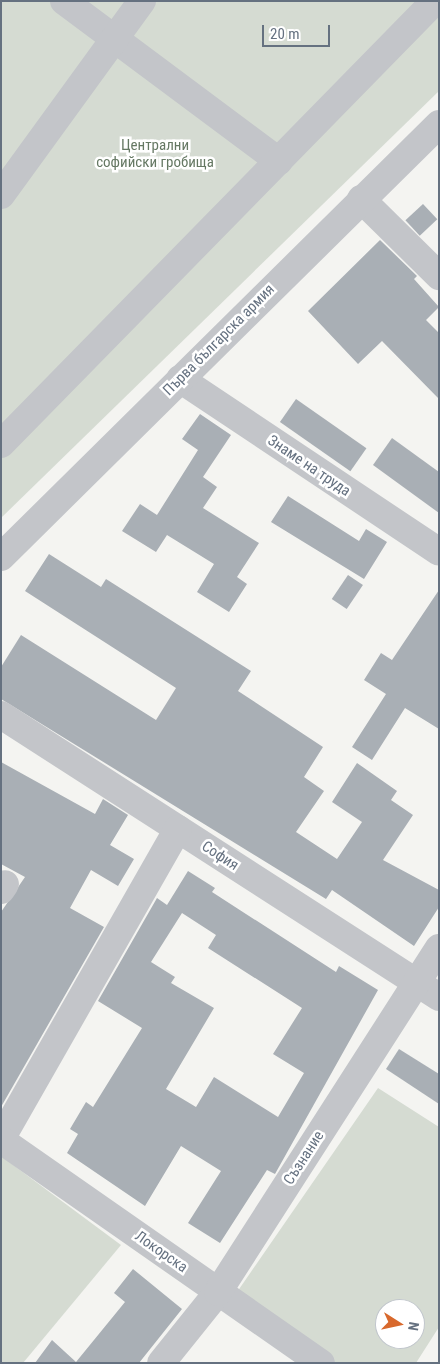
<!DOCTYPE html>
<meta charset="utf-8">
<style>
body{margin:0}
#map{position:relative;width:440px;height:1364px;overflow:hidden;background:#f4f4f1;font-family:"Roboto Condensed",sans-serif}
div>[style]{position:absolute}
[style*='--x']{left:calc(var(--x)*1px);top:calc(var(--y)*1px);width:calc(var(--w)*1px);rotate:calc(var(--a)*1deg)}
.green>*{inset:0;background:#d5dbd2}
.building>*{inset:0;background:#a9afb5;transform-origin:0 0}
.minor>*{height:28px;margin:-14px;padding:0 14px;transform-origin:14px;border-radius:14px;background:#c3c5c9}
span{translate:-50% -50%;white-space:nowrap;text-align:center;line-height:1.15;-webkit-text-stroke:5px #fff;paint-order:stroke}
.park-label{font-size:15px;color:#657863}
.street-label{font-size:15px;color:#657180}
.frame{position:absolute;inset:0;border:2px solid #657180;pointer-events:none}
.north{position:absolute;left:375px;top:1299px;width:50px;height:50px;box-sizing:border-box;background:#fff;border:1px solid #c1c6cc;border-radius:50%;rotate:100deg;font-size:14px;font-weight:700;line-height:20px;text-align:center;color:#657180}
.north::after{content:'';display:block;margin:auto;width:18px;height:22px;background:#d8692d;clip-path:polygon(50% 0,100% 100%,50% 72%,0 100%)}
.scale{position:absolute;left:262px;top:25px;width:68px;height:22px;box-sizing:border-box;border:2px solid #657180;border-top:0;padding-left:6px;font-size:15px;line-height:18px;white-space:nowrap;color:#657180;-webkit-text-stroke:4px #fff;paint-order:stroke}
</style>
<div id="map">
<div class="green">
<div style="clip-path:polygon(1px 1px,439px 1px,439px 91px,1px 518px)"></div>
<div style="clip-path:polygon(evenodd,378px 1088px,439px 1127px,439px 1327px,416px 1363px,326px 1363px,235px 1295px,378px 1088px,385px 1309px,415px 1309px,415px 1339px,385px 1339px,385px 1309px)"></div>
<div style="clip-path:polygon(1px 1156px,121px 1245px,23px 1363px,1px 1363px)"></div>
</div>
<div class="building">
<div style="left:423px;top:204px;width:21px;height:24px;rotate:47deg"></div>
<div style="clip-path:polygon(380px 240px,417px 276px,414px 279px,439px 307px,426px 320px,439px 333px,439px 399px,382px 341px,358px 364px,308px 311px)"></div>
<div style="left:296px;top:399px;width:86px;height:28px;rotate:35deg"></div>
<div style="clip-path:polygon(200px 414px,231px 435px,203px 477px,217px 487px,203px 508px,259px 543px,237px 577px,247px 584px,229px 612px,197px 592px,214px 564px,167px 535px,156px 552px,122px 531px,140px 504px,157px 515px,198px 450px,182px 439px)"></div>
<div style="clip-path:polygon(392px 438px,439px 472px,439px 513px,373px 465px)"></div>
<div style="clip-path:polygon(288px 496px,359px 541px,366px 529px,387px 542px,364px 579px,271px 522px)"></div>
<div style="clip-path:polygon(49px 554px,101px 587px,106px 579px,251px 671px,238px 691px,323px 747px,304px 777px,324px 791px,296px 832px,337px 859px,362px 822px,332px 802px,357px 763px,397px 791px,391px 800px,413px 815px,383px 860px,439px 890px,439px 907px,414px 946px,332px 890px,326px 899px,1px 699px,1px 667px,21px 635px,156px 720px,176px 688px,25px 591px)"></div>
<div style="left:348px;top:575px;width:18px;height:29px;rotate:34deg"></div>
<div style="clip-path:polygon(439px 590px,439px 729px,405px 708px,372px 760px,352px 747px,386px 694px,364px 680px,381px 653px,392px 660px)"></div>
<div style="clip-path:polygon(1px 762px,95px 814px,103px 799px,128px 815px,110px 845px,134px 859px,118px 886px,91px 870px,70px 908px,104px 927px,1px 1107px,1px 912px,25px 877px,1px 864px)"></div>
<div style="clip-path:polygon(evenodd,188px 871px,215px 888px,212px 892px,336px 972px,339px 966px,378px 990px,275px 1174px,267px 1170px,220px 1243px,188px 1223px,221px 1171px,181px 1146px,145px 1206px,67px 1153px,78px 1134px,70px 1129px,86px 1102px,93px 1107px,142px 1028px,98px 1001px,157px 898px,167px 905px,188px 871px,182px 913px,216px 935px,208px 948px,302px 1008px,273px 1054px,304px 1073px,278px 1117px,214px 1077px,196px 1107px,166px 1089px,214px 1008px,171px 983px,175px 977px,151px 962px,182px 913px)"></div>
<div style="clip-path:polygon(399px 1049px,439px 1074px,439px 1104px,386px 1069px)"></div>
<div style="clip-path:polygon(133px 1269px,182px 1309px,139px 1363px,35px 1363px,52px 1340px,76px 1362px,125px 1302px,114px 1293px)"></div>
</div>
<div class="minor">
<div style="--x:64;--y:1;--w:268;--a:36.7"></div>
<div style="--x:1;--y:195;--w:240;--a:-54"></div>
<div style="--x:361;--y:199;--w:110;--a:44.6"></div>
<div style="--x:180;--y:379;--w:311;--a:33.7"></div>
<div style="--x:1;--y:444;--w:620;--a:-45.59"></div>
<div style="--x:1;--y:557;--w:616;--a:-44.67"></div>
<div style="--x:1;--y:715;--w:521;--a:32.77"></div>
<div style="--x:1;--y:890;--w:7;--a:-56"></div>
<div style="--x:1;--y:1139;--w:357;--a:-60.3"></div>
<div style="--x:1;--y:1140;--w:390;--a:34.9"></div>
<div style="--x:161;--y:1363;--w:91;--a:-51.2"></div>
<div style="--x:218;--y:1292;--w:409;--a:-57.3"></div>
</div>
<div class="park-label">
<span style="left:155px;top:154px">Централни<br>софийски гробища</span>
</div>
<div class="street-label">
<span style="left:219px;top:340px;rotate:-45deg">Първа българска армия</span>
<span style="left:309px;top:466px;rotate:34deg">Знаме на труда</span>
<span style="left:220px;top:856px;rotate:33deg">София</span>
<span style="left:304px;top:1158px;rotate:-57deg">Съзнание</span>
<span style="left:161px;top:1252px;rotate:35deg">Локорска</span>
</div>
<div class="frame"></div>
<div class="north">N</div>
<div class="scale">20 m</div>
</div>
